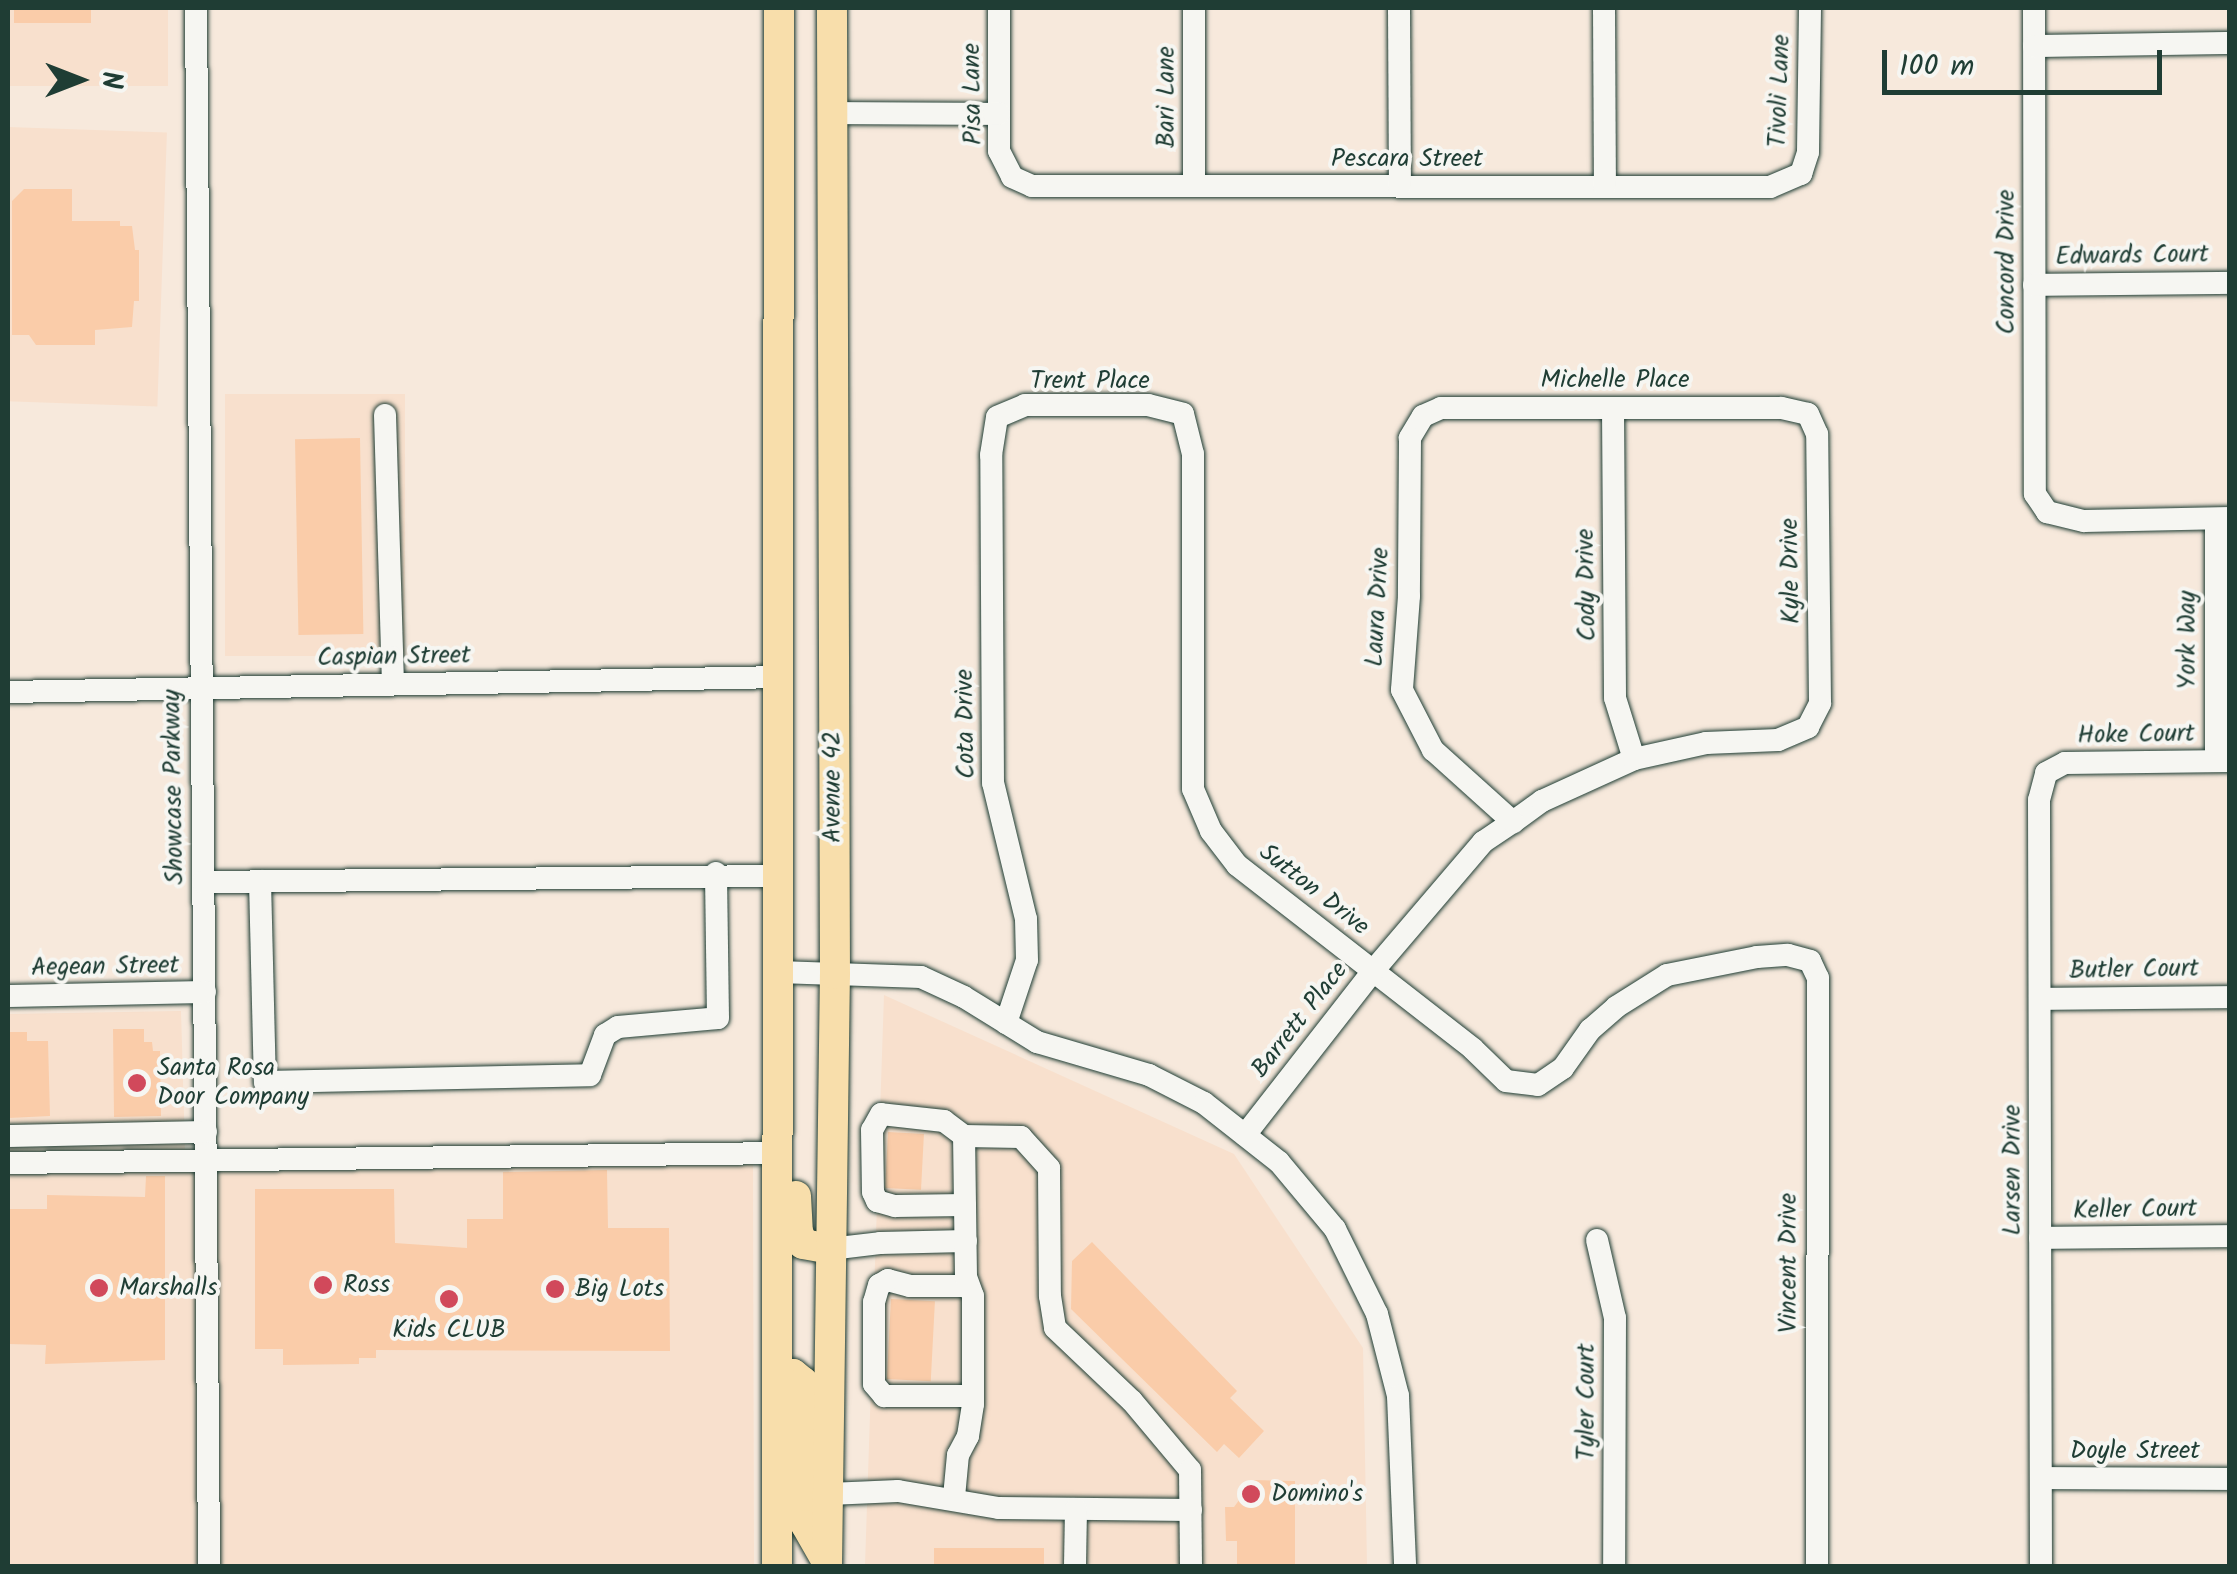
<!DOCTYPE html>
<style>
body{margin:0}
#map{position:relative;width:2237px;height:1574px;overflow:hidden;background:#f7e9dc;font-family:Kalam,sans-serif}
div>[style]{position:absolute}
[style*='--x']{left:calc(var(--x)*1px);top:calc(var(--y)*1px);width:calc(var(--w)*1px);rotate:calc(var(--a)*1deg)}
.built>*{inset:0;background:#f8e0cd;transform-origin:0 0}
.building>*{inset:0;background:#facca9;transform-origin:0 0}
.roads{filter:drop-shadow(0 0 2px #1f3d34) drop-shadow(0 0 2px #1f3d34)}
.minor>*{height:22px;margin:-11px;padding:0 11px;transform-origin:11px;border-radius:11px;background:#f6f6f2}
.major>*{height:30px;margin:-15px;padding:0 15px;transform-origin:15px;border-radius:15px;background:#f8deab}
.dots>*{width:28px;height:28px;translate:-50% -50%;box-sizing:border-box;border:5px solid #f6f6f2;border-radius:50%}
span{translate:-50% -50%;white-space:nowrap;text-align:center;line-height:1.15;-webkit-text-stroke:8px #f6f6f2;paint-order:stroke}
.street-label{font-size:25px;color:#1f3d34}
.poi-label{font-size:25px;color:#1f3d34}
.left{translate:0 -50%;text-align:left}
.frame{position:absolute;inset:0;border:10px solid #1f3d34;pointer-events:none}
.north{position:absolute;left:30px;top:30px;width:100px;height:100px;-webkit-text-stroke:8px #f6f6f2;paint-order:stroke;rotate:90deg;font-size:28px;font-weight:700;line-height:40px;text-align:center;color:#1f3d34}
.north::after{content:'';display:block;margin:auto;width:35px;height:45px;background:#1f3d34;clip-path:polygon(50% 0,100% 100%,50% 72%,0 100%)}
.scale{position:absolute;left:1882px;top:50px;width:280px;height:45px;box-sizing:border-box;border:5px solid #1f3d34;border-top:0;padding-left:12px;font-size:30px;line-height:35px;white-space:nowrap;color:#1f3d34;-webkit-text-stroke:8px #f6f6f2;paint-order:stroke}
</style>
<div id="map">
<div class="built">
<div style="left:8px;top:8px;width:160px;height:78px"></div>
<div style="left:8px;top:127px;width:159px;height:274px;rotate:2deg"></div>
<div style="left:405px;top:394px;width:262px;height:180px;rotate:90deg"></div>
<div style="clip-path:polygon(884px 995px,1234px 1154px,1363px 1348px,1367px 1566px,865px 1566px)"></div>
<div style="clip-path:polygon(181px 1011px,185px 1149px,753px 1142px,754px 1566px,8px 1566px,8px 1014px)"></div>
</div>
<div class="building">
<div style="left:14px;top:8px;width:77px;height:15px"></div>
<div style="clip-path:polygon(24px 189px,72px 189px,72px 221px,120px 221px,120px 226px,132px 226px,135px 250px,139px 250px,139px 301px,134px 301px,132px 327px,95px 330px,95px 345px,36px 345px,29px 335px,12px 335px,12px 201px)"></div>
<div style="left:360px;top:438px;width:196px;height:65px;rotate:89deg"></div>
<div style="clip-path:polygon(113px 1029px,144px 1029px,144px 1042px,152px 1042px,153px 1051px,160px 1051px,161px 1116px,114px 1117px)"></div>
<div style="clip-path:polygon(8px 1032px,27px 1032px,27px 1041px,48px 1041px,50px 1116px,8px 1118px)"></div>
<div style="left:888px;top:1132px;width:36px;height:56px;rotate:3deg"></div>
<div style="clip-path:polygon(607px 1170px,608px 1228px,669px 1228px,670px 1351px,376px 1350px,376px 1358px,359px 1358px,359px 1364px,283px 1365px,283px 1349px,255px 1349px,255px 1189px,394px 1189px,395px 1243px,467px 1248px,467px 1219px,503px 1219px,503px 1172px)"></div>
<div style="clip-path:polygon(146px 1176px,165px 1176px,165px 1360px,45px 1364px,46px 1345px,8px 1344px,8px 1209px,47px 1209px,47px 1195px,145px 1197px)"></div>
<div style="clip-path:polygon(1092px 1242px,1237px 1391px,1230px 1398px,1264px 1431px,1239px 1458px,1224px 1444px,1217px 1452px,1071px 1309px,1072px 1261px)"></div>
<div style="left:891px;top:1299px;width:44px;height:80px;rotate:3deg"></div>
<div style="clip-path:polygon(1254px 1480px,1295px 1481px,1295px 1566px,1237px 1566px,1237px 1541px,1226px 1541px,1225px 1507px,1234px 1507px)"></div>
<div style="left:1044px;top:1548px;width:18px;height:110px;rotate:90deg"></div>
</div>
<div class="roads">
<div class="minor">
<div style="--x:196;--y:8;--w:1558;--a:89.52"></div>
<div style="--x:999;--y:8;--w:143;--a:90"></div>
<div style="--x:999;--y:151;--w:29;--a:63"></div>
<div style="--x:1012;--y:177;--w:22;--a:24"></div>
<div style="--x:1032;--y:186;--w:738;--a:0.08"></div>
<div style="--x:1770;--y:187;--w:34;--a:-23"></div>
<div style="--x:1801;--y:174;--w:23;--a:-72"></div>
<div style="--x:1808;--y:152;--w:144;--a:-89.2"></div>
<div style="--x:1194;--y:8;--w:178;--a:90"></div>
<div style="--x:1399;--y:8;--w:178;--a:89.7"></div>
<div style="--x:1604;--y:8;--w:178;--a:89.7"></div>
<div style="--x:2034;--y:8;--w:486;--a:89.9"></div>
<div style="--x:2035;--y:494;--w:22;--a:56"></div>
<div style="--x:2047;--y:512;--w:38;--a:14"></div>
<div style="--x:2084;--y:521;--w:146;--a:-1.2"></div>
<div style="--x:2034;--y:46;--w:196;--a:-0.9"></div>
<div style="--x:833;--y:113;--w:166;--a:0.3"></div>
<div style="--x:2034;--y:285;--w:196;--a:-0.6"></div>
<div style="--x:1613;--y:408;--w:290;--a:89.6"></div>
<div style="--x:1615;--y:698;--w:64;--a:72.7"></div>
<div style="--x:385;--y:415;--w:269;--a:88.3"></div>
<div style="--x:2216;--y:519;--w:242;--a:90"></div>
<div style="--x:8;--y:692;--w:773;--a:-1.11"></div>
<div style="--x:260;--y:881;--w:201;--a:88.6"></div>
<div style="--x:265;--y:1082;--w:325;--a:-1.2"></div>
<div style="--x:590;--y:1075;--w:43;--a:-69.4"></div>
<div style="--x:605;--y:1035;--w:15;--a:-32"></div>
<div style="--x:618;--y:1027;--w:100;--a:-5.1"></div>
<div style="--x:718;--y:1018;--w:145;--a:-90.8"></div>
<div style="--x:203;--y:882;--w:576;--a:-0.6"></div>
<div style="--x:779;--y:972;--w:142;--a:2"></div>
<div style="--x:921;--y:977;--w:47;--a:24.9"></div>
<div style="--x:964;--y:997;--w:86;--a:31.7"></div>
<div style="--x:1037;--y:1042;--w:117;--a:16.4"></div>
<div style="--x:1149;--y:1075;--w:62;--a:27"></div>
<div style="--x:1204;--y:1103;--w:95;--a:38.2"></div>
<div style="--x:1279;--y:1162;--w:87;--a:50.1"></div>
<div style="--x:1335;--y:1229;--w:95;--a:63.7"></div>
<div style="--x:1377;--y:1314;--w:85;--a:75.6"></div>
<div style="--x:1398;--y:1396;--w:170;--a:87.6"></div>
<div style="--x:8;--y:996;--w:197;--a:-1.2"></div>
<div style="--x:2040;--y:999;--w:190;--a:-0.6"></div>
<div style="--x:1006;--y:1023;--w:66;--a:-71.6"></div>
<div style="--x:1027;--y:960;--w:41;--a:-91.4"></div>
<div style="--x:1026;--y:919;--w:140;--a:-103.6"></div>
<div style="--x:993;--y:783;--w:328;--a:-90.3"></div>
<div style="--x:991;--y:455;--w:38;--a:-81"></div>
<div style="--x:997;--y:417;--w:30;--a:-23"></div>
<div style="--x:1025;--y:405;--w:123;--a:0"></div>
<div style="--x:1148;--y:405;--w:36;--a:14"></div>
<div style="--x:1183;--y:414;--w:41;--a:76"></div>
<div style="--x:1193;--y:454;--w:335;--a:90"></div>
<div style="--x:1193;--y:789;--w:46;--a:66.8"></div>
<div style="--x:1211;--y:831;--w:43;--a:52.6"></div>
<div style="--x:1237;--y:865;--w:299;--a:37.9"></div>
<div style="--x:1473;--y:1049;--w:46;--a:44.1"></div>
<div style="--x:1506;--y:1081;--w:32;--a:7"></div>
<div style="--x:1538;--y:1085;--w:30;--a:-34"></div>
<div style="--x:1563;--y:1068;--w:47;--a:-54.6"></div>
<div style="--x:1590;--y:1030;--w:35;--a:-41"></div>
<div style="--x:1616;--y:1007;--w:60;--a:-32.1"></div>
<div style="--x:1667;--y:975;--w:92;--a:-11.3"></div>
<div style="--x:1757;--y:957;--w:31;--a:-4"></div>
<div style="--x:1788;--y:955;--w:23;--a:15"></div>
<div style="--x:1810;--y:961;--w:19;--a:65"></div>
<div style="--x:1818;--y:978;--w:588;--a:90.1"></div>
<div style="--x:1245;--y:1135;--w:208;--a:-52"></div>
<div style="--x:1373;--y:971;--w:170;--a:-49.5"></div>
<div style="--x:1483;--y:842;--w:36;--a:-34"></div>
<div style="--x:1513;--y:822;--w:36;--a:-36"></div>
<div style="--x:1542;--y:801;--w:101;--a:-24.5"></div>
<div style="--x:1634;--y:759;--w:74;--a:-12.5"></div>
<div style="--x:1706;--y:743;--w:72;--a:-2.4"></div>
<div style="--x:1778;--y:740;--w:33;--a:-23"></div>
<div style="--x:1808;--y:727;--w:27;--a:-63"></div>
<div style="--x:1820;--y:703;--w:269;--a:-90.6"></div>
<div style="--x:1817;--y:434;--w:22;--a:-114"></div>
<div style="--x:1808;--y:414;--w:28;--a:-167"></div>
<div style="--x:1781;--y:408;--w:340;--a:180"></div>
<div style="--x:1441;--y:408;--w:20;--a:156"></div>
<div style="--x:1423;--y:416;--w:26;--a:121"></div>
<div style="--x:1410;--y:438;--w:158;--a:90.4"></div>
<div style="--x:1409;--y:596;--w:94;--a:94.3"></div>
<div style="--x:1402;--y:690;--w:68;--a:62.7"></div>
<div style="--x:1433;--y:750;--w:108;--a:42"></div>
<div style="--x:8;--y:1136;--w:198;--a:-1.2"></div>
<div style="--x:964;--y:1136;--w:25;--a:-143"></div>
<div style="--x:944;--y:1121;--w:63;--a:-173.7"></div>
<div style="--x:881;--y:1114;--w:18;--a:119"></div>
<div style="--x:872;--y:1130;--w:62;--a:89.1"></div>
<div style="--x:873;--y:1192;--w:10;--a:66"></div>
<div style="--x:877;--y:1201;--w:19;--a:16"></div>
<div style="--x:895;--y:1206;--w:70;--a:-0.8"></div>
<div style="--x:8;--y:1163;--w:770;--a:-0.74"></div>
<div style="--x:2040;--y:1238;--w:190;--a:-0.6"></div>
<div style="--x:1597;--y:1240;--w:80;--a:77"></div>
<div style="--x:1615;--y:1318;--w:248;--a:90.2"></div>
<div style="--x:830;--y:1249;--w:50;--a:-6.8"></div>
<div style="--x:880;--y:1243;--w:86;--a:-1.3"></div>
<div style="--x:968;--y:1286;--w:58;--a:180"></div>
<div style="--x:910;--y:1286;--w:23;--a:-165"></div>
<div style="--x:888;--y:1280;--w:10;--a:151"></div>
<div style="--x:879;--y:1285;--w:18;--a:106"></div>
<div style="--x:874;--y:1302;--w:82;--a:90"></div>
<div style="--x:874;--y:1384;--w:16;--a:50"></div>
<div style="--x:884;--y:1396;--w:88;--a:0"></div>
<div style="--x:2041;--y:1478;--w:189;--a:0.3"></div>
<div style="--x:829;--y:1494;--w:69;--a:-2.5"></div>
<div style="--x:898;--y:1491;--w:102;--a:9.6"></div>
<div style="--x:999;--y:1508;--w:192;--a:0.6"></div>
<div style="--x:954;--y:1497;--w:42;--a:-84.6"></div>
<div style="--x:958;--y:1455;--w:21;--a:-62"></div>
<div style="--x:968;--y:1436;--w:32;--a:-81"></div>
<div style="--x:973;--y:1404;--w:108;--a:-90"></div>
<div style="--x:973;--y:1296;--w:20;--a:-110"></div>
<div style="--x:966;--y:1277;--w:141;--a:-90.8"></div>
<div style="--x:964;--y:1136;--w:57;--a:1"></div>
<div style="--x:1021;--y:1137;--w:42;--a:47.9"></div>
<div style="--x:1049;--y:1168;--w:128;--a:89.6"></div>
<div style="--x:1050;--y:1296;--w:32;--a:81"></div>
<div style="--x:1055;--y:1328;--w:106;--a:43.5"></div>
<div style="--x:1132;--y:1401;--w:90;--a:50"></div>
<div style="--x:1190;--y:1470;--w:96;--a:89.4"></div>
<div style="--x:1075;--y:1566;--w:57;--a:-89"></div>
<div style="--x:2041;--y:1566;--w:766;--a:-90.15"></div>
<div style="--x:2039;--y:800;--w:28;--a:-75"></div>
<div style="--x:2046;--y:773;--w:21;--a:-28"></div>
<div style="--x:2065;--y:763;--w:165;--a:-0.7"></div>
</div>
<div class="major">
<div style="--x:796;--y:1196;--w:36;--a:87"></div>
<div style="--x:798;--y:1232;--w:13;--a:67"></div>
<div style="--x:803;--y:1244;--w:27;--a:10"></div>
<div style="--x:777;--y:1374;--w:16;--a:0"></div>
<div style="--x:793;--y:1374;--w:13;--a:39"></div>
<div style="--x:803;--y:1382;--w:143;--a:88.8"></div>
<div style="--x:806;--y:1525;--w:40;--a:60.3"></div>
<div style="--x:777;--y:1566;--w:1558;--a:-89.93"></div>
<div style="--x:827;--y:1566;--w:592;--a:-89.23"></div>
<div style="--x:835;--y:974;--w:966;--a:-90.18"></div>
</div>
</div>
<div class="dots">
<div style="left:137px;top:1083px;background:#d1495b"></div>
<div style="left:323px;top:1285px;background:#d1495b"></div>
<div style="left:99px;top:1288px;background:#d1495b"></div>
<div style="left:555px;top:1289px;background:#d1495b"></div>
<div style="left:449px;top:1299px;background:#d1495b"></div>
<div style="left:1251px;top:1494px;background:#d1495b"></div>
</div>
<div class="street-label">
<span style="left:1780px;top:91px;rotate:-88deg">Tivoli Lane</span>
<span style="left:973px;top:94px;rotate:-91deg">Pisa Lane</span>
<span style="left:1167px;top:97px;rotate:-90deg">Bari Lane</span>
<span style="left:1407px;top:159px">Pescara Street</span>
<span style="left:2132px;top:256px;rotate:-1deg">Edwards Court</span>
<span style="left:2007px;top:262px;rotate:-90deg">Concord Drive</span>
<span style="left:1615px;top:380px">Michelle Place</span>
<span style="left:1090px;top:381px">Trent Place</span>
<span style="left:1791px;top:571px;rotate:-91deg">Kyle Drive</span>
<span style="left:1587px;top:585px;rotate:-91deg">Cody Drive</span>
<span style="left:1378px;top:607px;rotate:-87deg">Laura Drive</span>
<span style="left:2188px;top:640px;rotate:-90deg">York Way</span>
<span style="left:394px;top:657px;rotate:-1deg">Caspian Street</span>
<span style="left:966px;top:724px;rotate:-91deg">Cota Drive</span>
<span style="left:2136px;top:735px;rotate:-1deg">Hoke Court</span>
<span style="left:174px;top:787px;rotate:-91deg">Showcase Parkway</span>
<span style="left:833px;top:787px;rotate:-90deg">Avenue 42</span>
<span style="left:1314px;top:890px;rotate:38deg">Sutton Drive</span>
<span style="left:105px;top:967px;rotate:-1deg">Aegean Street</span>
<span style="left:2134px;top:970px;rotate:-1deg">Butler Court</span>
<span style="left:1300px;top:1020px;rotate:-52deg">Barrett Place</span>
<span style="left:2013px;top:1170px;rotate:-90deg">Larsen Drive</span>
<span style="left:2135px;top:1210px;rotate:-1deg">Keller Court</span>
<span style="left:1789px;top:1263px;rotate:-90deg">Vincent Drive</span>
<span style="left:1587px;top:1402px;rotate:-90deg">Tyler Court</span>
<span style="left:2135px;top:1451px">Doyle Street</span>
</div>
<div class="poi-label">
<span class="left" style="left:157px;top:1083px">Santa Rosa<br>Door Company</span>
<span class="left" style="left:343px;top:1285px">Ross</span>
<span class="left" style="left:119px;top:1288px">Marshalls</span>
<span class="left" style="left:575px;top:1289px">Big Lots</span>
<span style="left:449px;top:1330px">Kids CLUB</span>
<span class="left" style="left:1271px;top:1494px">Domino's</span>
</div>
<div class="frame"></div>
<div class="north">N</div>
<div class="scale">100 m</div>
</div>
